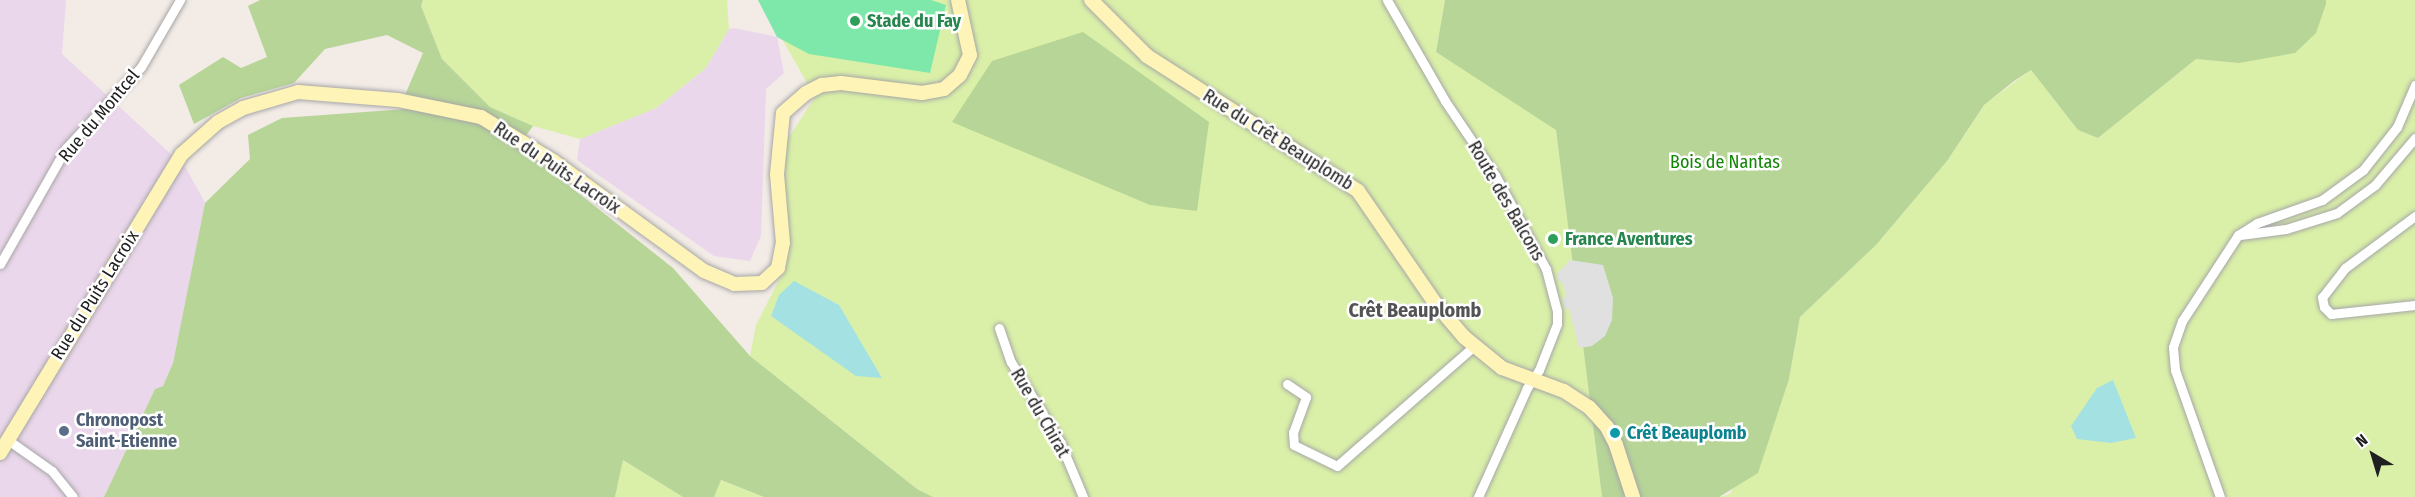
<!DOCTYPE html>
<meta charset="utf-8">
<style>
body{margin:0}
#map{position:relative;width:2415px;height:497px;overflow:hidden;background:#f2ebe6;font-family:"Fira Sans Condensed",sans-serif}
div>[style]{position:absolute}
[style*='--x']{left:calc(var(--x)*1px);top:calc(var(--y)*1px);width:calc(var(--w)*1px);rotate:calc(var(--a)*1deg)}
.industrial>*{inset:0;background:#ebd7eb}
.grass>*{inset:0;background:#daf0a8}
.forest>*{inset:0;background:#b6d597}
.pitch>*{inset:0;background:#7de8a9}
.parking>*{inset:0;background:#e0e0e0}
.water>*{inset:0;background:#a3e1e3}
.roads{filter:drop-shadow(0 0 2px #a7a7a7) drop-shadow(0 0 2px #a7a7a7)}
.street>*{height:9px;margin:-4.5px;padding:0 4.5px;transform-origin:4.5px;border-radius:4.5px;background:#fff}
.secondary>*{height:14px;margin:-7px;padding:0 7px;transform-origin:7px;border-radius:7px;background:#fff4b7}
.dots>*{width:16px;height:16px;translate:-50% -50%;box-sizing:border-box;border:3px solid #fff;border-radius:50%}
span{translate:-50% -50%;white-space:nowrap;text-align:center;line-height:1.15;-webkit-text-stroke:5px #fff;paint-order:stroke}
.leisure-label{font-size:18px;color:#27864d;font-weight:700}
.left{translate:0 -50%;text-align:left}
.street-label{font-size:18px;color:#202020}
.park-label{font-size:18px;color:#118602}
.service-label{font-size:18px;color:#4e5e75;font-weight:700}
.culture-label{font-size:18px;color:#0d838f;font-weight:700}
.neighbourhood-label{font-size:20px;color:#535353;font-weight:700}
.north{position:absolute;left:2343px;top:425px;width:60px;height:60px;-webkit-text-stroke:4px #fff;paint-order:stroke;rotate:322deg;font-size:16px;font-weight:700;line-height:24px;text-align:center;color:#202020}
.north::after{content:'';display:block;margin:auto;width:21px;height:27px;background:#202020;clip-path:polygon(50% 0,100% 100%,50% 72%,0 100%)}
</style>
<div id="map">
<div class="industrial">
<div style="clip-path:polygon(0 0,66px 0,62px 54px,186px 168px,205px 203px,173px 363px,163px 386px,155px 389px,104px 497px,0 497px)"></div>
<div style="clip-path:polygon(734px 28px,777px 37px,784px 73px,766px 89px,761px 236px,750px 261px,714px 256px,577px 160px,580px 139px,656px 108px,705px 69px,729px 29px)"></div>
</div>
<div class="grass">
<div style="clip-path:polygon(423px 0,727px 0,729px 29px,705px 69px,656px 108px,580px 139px,533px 126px,490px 107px,442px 59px,421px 6px)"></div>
<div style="clip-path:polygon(760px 0,1445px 0,1436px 52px,1556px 129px,1602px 497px,933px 497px,917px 489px,750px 356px,756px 325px,785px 268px,784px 145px,815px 97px)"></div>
<div style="clip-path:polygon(2326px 0,2415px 0,2415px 497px,1719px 497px,1730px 494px,1789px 379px,1800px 317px,1876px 245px,1947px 161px,1984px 105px,2031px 70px,2078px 130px,2098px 138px,2196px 59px,2239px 63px,2326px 4px)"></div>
<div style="clip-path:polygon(623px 460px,683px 497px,615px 497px)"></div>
<div style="clip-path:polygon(720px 480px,764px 497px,714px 497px)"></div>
</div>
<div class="forest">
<div style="clip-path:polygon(260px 0,423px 0,421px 6px,442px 59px,490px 107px,533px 126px,524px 138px,484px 113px,405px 95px,423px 53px,387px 35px,325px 49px,294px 83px,241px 98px,194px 124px,179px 85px,223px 57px,241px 68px,267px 57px,248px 6px)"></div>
<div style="clip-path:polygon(1445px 0,2326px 0,2326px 4px,2316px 33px,2295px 53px,2239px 63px,2196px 59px,2098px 138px,2078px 130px,2031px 70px,2014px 81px,1984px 105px,1947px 161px,1876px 245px,1800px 317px,1789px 379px,1758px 473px,1719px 497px,1602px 497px,1556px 130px,1436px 52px)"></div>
<div style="clip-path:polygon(1083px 32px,1209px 122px,1197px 211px,1150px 205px,952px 122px,992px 61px)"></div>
<div style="clip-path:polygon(406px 109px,480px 121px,525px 151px,673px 268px,750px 356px,917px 489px,933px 497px,764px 497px,721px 480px,714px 497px,683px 497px,623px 460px,615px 497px,104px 497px,155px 389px,163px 386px,173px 363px,205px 203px,250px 159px,248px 135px,282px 118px)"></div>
</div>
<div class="pitch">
<div style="clip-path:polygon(758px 0,931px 0,946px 5px,930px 73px,809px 54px,777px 37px)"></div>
</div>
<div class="parking">
<div style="clip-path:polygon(1570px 260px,1603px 265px,1613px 298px,1612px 320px,1605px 336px,1592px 346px,1579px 348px,1569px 309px,1565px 309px,1562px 300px,1566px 296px,1563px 284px,1557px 279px,1557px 274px)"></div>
</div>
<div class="water">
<div style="clip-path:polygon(794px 281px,839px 305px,882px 378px,856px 376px,771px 316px,779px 295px)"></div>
<div style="clip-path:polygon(2113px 380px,2136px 438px,2111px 443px,2077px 439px,2071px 426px,2097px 388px)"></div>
</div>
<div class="roads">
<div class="street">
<div style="--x:1387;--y:0;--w:116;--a:60.1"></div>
<div style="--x:1445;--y:101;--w:89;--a:56"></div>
<div style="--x:1495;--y:175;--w:107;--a:61.5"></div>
<div style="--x:1546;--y:269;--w:43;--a:75.3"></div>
<div style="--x:1557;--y:311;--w:13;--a:90"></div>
<div style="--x:1557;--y:324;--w:49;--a:111.4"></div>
<div style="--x:1539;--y:370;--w:22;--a:124"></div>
<div style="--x:1527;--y:388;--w:120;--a:114.2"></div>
<div style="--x:2415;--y:216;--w:87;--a:143.4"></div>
<div style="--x:2345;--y:268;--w:37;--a:128"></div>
<div style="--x:2322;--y:297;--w:10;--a:79"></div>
<div style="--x:2324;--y:307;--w:10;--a:45"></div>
<div style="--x:2331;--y:314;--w:84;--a:-6.1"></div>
<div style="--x:2240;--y:235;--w:46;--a:-7.4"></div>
<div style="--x:2286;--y:229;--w:53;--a:-17.4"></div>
<div style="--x:2337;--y:213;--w:47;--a:-36.4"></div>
<div style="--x:2375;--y:185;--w:62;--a:-49.6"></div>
<div style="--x:0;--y:264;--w:133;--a:-60.4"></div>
<div style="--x:66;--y:148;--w:110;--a:-47.2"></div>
<div style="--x:141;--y:67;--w:78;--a:-59.8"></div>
<div style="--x:999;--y:328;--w:36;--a:71"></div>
<div style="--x:1011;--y:362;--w:94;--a:58.5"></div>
<div style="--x:1060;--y:442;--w:60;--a:67.3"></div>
<div style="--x:1287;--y:384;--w:23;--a:34"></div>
<div style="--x:1306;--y:397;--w:37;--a:110"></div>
<div style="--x:1293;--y:432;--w:13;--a:86"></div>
<div style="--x:1294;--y:445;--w:48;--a:26"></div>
<div style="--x:1337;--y:466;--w:182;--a:-41.2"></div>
<div style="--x:8;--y:440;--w:54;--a:35.2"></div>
<div style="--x:52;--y:471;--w:33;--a:51"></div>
<div style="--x:2220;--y:497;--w:135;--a:-109.5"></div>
<div style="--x:2175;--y:370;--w:23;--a:-95"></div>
<div style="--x:2173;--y:347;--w:28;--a:-71"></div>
<div style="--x:2182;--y:321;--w:103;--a:-56.9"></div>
<div style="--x:2238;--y:235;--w:22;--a:-32"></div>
<div style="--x:2257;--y:223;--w:69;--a:-19.5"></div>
<div style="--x:2322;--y:200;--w:51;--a:-36.2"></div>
<div style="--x:2363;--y:170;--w:55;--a:-51.7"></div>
<div style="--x:2397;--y:127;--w:46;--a:-66.8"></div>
</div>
<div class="secondary">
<div style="--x:1091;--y:0;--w:79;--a:45"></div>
<div style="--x:1147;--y:56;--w:250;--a:32.6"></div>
<div style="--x:1358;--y:191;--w:136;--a:55.5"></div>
<div style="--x:1435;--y:303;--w:45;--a:49.5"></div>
<div style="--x:1464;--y:337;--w:49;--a:39.2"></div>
<div style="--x:1502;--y:368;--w:66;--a:20.4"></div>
<div style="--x:1564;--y:391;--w:30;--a:33"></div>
<div style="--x:1589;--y:407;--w:27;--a:48"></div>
<div style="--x:1607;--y:427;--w:20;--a:63"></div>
<div style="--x:1616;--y:445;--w:55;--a:71.9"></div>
<div style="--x:0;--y:453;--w:350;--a:-58.7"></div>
<div style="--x:182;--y:154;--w:48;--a:-41.6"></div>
<div style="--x:218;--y:122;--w:29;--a:-29"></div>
<div style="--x:243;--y:108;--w:57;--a:-16.2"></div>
<div style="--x:298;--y:92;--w:100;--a:4.6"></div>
<div style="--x:398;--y:100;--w:85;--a:11.6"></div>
<div style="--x:481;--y:117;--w:84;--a:31.4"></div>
<div style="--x:553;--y:161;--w:187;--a:36.1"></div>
<div style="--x:704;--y:271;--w:33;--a:23"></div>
<div style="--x:734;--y:284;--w:28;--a:-2"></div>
<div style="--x:762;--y:283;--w:22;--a:-43"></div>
<div style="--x:778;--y:268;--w:25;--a:-79"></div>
<div style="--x:783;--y:243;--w:69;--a:-95"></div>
<div style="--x:777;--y:174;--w:61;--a:-84.4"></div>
<div style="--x:783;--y:113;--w:30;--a:-41"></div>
<div style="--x:806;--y:93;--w:18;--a:-27"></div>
<div style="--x:822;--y:85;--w:19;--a:-6"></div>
<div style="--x:841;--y:83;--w:82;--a:7"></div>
<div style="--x:922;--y:93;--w:22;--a:-10"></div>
<div style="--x:944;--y:89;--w:21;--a:-41"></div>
<div style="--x:960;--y:75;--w:22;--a:-63"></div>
<div style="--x:970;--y:55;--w:56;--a:-102.3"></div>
</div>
</div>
<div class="dots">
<div style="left:855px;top:21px;background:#2e9e5b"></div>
<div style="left:1553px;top:239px;background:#2e9e5b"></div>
<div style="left:64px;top:431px;background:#5c6f8a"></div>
<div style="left:1615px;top:433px;background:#0f9aa8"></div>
</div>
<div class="leisure-label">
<span class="left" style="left:867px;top:21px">Stade du Fay</span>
<span class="left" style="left:1565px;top:239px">France Aventures</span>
</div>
<div class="street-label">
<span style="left:99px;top:116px;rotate:-50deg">Rue du Montcel</span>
<span style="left:1278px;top:140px;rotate:32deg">Rue du Crêt Beauplomb</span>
<span style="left:557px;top:168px;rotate:34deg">Rue du Puits Lacroix</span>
<span style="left:1506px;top:201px;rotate:60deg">Route des Balcons</span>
<span style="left:95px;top:295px;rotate:-58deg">Rue du Puits Lacroix</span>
<span style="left:1040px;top:413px;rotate:60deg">Rue du Chirat</span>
</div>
<div class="park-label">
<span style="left:1725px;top:162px">Bois de Nantas</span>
</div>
<div class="service-label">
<span class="left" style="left:76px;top:431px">Chronopost<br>Saint-Etienne</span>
</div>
<div class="culture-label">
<span class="left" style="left:1627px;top:433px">Crêt Beauplomb</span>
</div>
<div class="neighbourhood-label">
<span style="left:1415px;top:310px">Crêt Beauplomb</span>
</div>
<div class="north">N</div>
</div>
